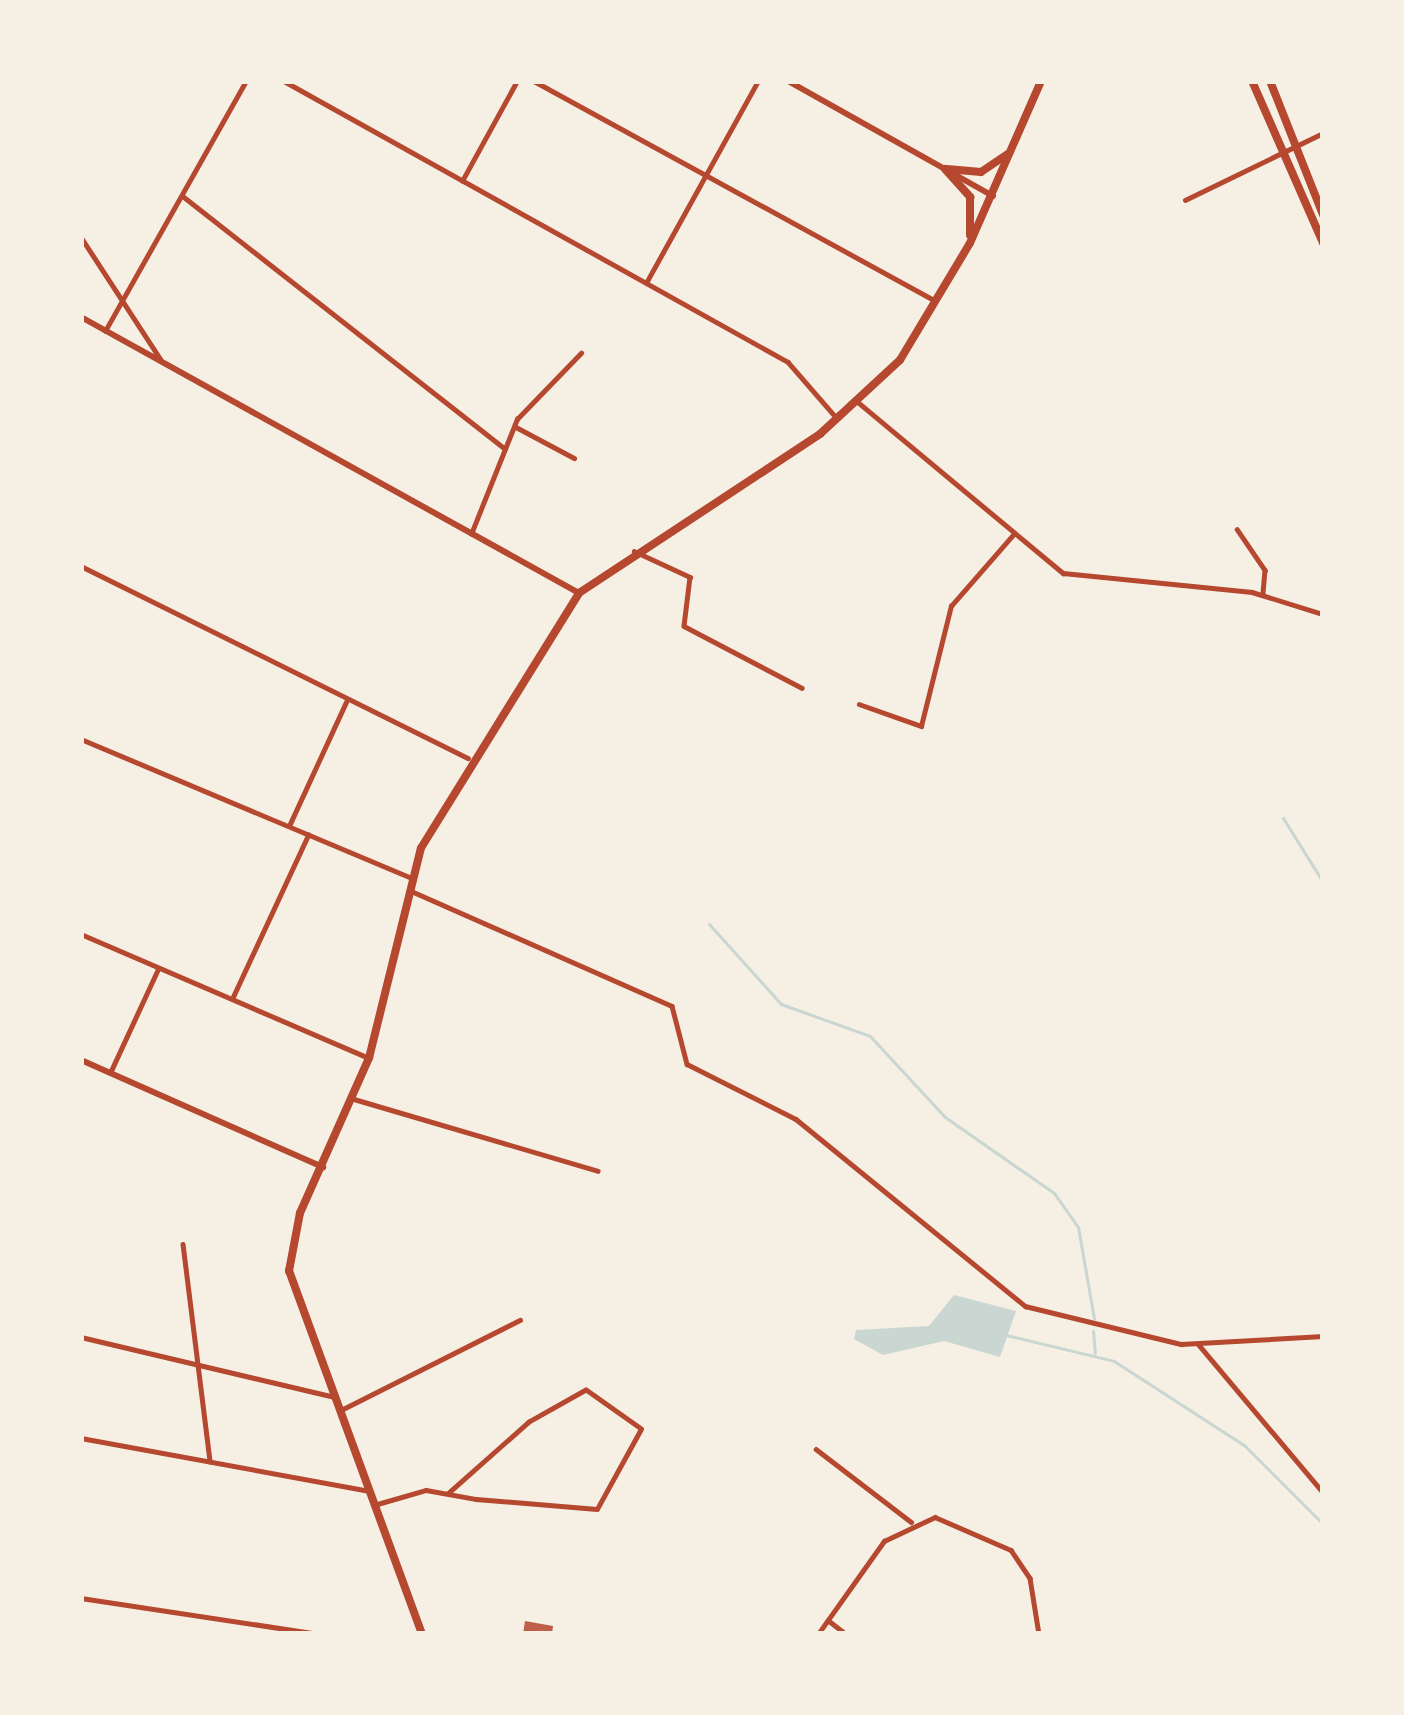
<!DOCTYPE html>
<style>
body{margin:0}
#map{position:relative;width:1404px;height:1715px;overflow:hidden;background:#f6efe4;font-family:Roboto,sans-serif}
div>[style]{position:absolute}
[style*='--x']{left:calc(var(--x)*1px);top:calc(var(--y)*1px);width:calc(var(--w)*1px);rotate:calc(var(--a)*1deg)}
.water>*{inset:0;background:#c9d6d2}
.stream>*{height:3px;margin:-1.5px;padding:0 1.5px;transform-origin:1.5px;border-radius:1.5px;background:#c9d6d2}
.building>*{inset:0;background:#bf614a}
.minor>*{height:4.5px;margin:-2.25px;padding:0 2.25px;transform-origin:2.25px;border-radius:2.25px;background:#b5482f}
.tertiary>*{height:6px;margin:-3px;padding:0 3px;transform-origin:3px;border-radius:3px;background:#b5482f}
.primary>*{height:8px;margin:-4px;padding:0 4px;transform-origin:4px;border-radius:4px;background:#b5482f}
span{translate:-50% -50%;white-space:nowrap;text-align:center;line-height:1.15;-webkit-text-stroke:9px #f6efe4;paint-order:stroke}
.frame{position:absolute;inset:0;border:84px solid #f6efe4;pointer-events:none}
</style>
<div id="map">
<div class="water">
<div style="clip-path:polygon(954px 1295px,1016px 1311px,1000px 1357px,944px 1341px,883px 1355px,854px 1339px,856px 1330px,929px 1326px)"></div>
</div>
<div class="stream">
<div style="--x:1283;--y:818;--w:75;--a:58"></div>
<div style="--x:709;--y:924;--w:108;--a:48"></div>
<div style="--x:781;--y:1004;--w:95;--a:19.8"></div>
<div style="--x:870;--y:1036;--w:110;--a:47.2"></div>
<div style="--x:945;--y:1117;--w:133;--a:34.9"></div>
<div style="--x:1054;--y:1193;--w:42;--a:54.8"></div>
<div style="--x:1078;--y:1227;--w:93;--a:80.1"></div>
<div style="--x:1093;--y:1331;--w:22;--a:85"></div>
<div style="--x:1006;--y:1335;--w:111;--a:13.5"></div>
<div style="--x:1114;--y:1361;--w:155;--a:32.9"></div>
<div style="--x:1244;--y:1445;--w:112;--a:45"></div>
</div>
<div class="building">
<div style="clip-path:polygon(525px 1621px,553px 1626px,552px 1634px,523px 1634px)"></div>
</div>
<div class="minor">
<div style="--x:284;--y:81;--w:577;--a:29.14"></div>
<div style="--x:788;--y:362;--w:72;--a:49"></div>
<div style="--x:534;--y:81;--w:455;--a:28.7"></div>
<div style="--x:462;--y:181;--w:114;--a:-61.2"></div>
<div style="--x:184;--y:197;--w:408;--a:38.1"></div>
<div style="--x:1185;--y:200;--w:153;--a:-25.9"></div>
<div style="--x:81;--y:237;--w:145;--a:56.9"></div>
<div style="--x:646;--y:283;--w:231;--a:-61"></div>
<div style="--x:105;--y:331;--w:287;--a:-60.6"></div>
<div style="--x:859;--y:403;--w:266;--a:39.8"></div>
<div style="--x:1063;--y:573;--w:190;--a:5.7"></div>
<div style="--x:1252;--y:592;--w:74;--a:17.2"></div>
<div style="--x:516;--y:427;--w:66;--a:28.1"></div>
<div style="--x:1237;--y:529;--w:50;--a:55.7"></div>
<div style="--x:1265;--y:570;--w:24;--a:95"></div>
<div style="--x:471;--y:534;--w:124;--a:-68.2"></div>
<div style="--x:517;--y:419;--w:92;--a:-45.9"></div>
<div style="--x:634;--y:551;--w:62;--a:24.9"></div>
<div style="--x:690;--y:577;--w:49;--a:97"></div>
<div style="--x:684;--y:626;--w:133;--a:27.7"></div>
<div style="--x:81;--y:566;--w:432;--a:26.4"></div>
<div style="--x:859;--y:704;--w:66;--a:19.5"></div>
<div style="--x:921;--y:726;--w:124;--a:-76"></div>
<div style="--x:951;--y:606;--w:94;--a:-48.9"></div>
<div style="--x:81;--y:739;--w:359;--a:22.8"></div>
<div style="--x:289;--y:826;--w:136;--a:-65.3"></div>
<div style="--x:409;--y:890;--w:287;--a:23.8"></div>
<div style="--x:672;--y:1006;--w:60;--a:75.5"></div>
<div style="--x:687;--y:1064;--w:122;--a:26.8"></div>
<div style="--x:796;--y:1119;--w:296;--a:39.2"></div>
<div style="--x:1025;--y:1306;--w:161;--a:13.7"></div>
<div style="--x:1181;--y:1344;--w:142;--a:-3.2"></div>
<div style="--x:81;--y:934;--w:314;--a:23.3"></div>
<div style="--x:232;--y:999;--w:181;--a:-65.1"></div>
<div style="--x:110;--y:1073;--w:115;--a:-65.2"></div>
<div style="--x:354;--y:1099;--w:254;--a:16.4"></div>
<div style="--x:183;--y:1244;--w:219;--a:82.9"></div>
<div style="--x:81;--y:1337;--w:257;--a:13.3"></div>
<div style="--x:1199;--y:1345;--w:192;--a:49.9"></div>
<div style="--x:343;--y:1409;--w:198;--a:-26.7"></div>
<div style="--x:81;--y:1438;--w:293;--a:10.4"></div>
<div style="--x:816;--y:1449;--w:120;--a:37.5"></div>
<div style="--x:374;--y:1505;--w:54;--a:-16.1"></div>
<div style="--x:426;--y:1490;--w:51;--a:10.2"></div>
<div style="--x:476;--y:1499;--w:121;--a:4.7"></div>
<div style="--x:597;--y:1509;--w:91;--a:-61.2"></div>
<div style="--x:641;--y:1429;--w:67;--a:-144.7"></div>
<div style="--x:586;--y:1390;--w:65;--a:150.7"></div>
<div style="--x:529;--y:1422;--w:107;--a:138.4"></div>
<div style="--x:81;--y:1598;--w:240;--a:8.6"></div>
<div style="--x:828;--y:1620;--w:23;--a:38"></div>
<div style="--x:818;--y:1634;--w:114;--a:-54.6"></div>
<div style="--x:884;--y:1541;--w:56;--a:-25.2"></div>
<div style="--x:935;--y:1517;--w:83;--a:23.5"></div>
<div style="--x:1011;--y:1550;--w:34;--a:56"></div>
<div style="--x:1030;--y:1578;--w:57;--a:80.9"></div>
</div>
<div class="tertiary">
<div style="--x:788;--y:81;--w:235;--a:29.3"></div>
<div style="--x:81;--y:317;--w:569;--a:29"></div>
<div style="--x:81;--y:1060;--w:265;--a:23.9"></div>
</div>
<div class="primary">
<div style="--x:1252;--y:81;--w:177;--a:66.3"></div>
<div style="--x:1270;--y:81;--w:144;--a:68.4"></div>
<div style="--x:945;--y:169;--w:38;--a:48"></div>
<div style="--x:970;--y:197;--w:38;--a:90"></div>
<div style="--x:947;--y:169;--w:34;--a:5"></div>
<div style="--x:981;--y:172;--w:34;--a:-34"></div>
<div style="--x:422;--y:1634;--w:387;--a:-110.1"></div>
<div style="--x:289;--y:1271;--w:59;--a:-79.3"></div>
<div style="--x:300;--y:1213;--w:170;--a:-66"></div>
<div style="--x:369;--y:1058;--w:216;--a:-76.1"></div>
<div style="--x:421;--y:848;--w:300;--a:-58.2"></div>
<div style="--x:579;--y:593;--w:289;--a:-33.4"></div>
<div style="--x:820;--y:434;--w:109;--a:-42.8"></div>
<div style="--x:900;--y:360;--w:136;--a:-59.1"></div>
<div style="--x:970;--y:243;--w:177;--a:-66.3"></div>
</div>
<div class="frame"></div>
</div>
